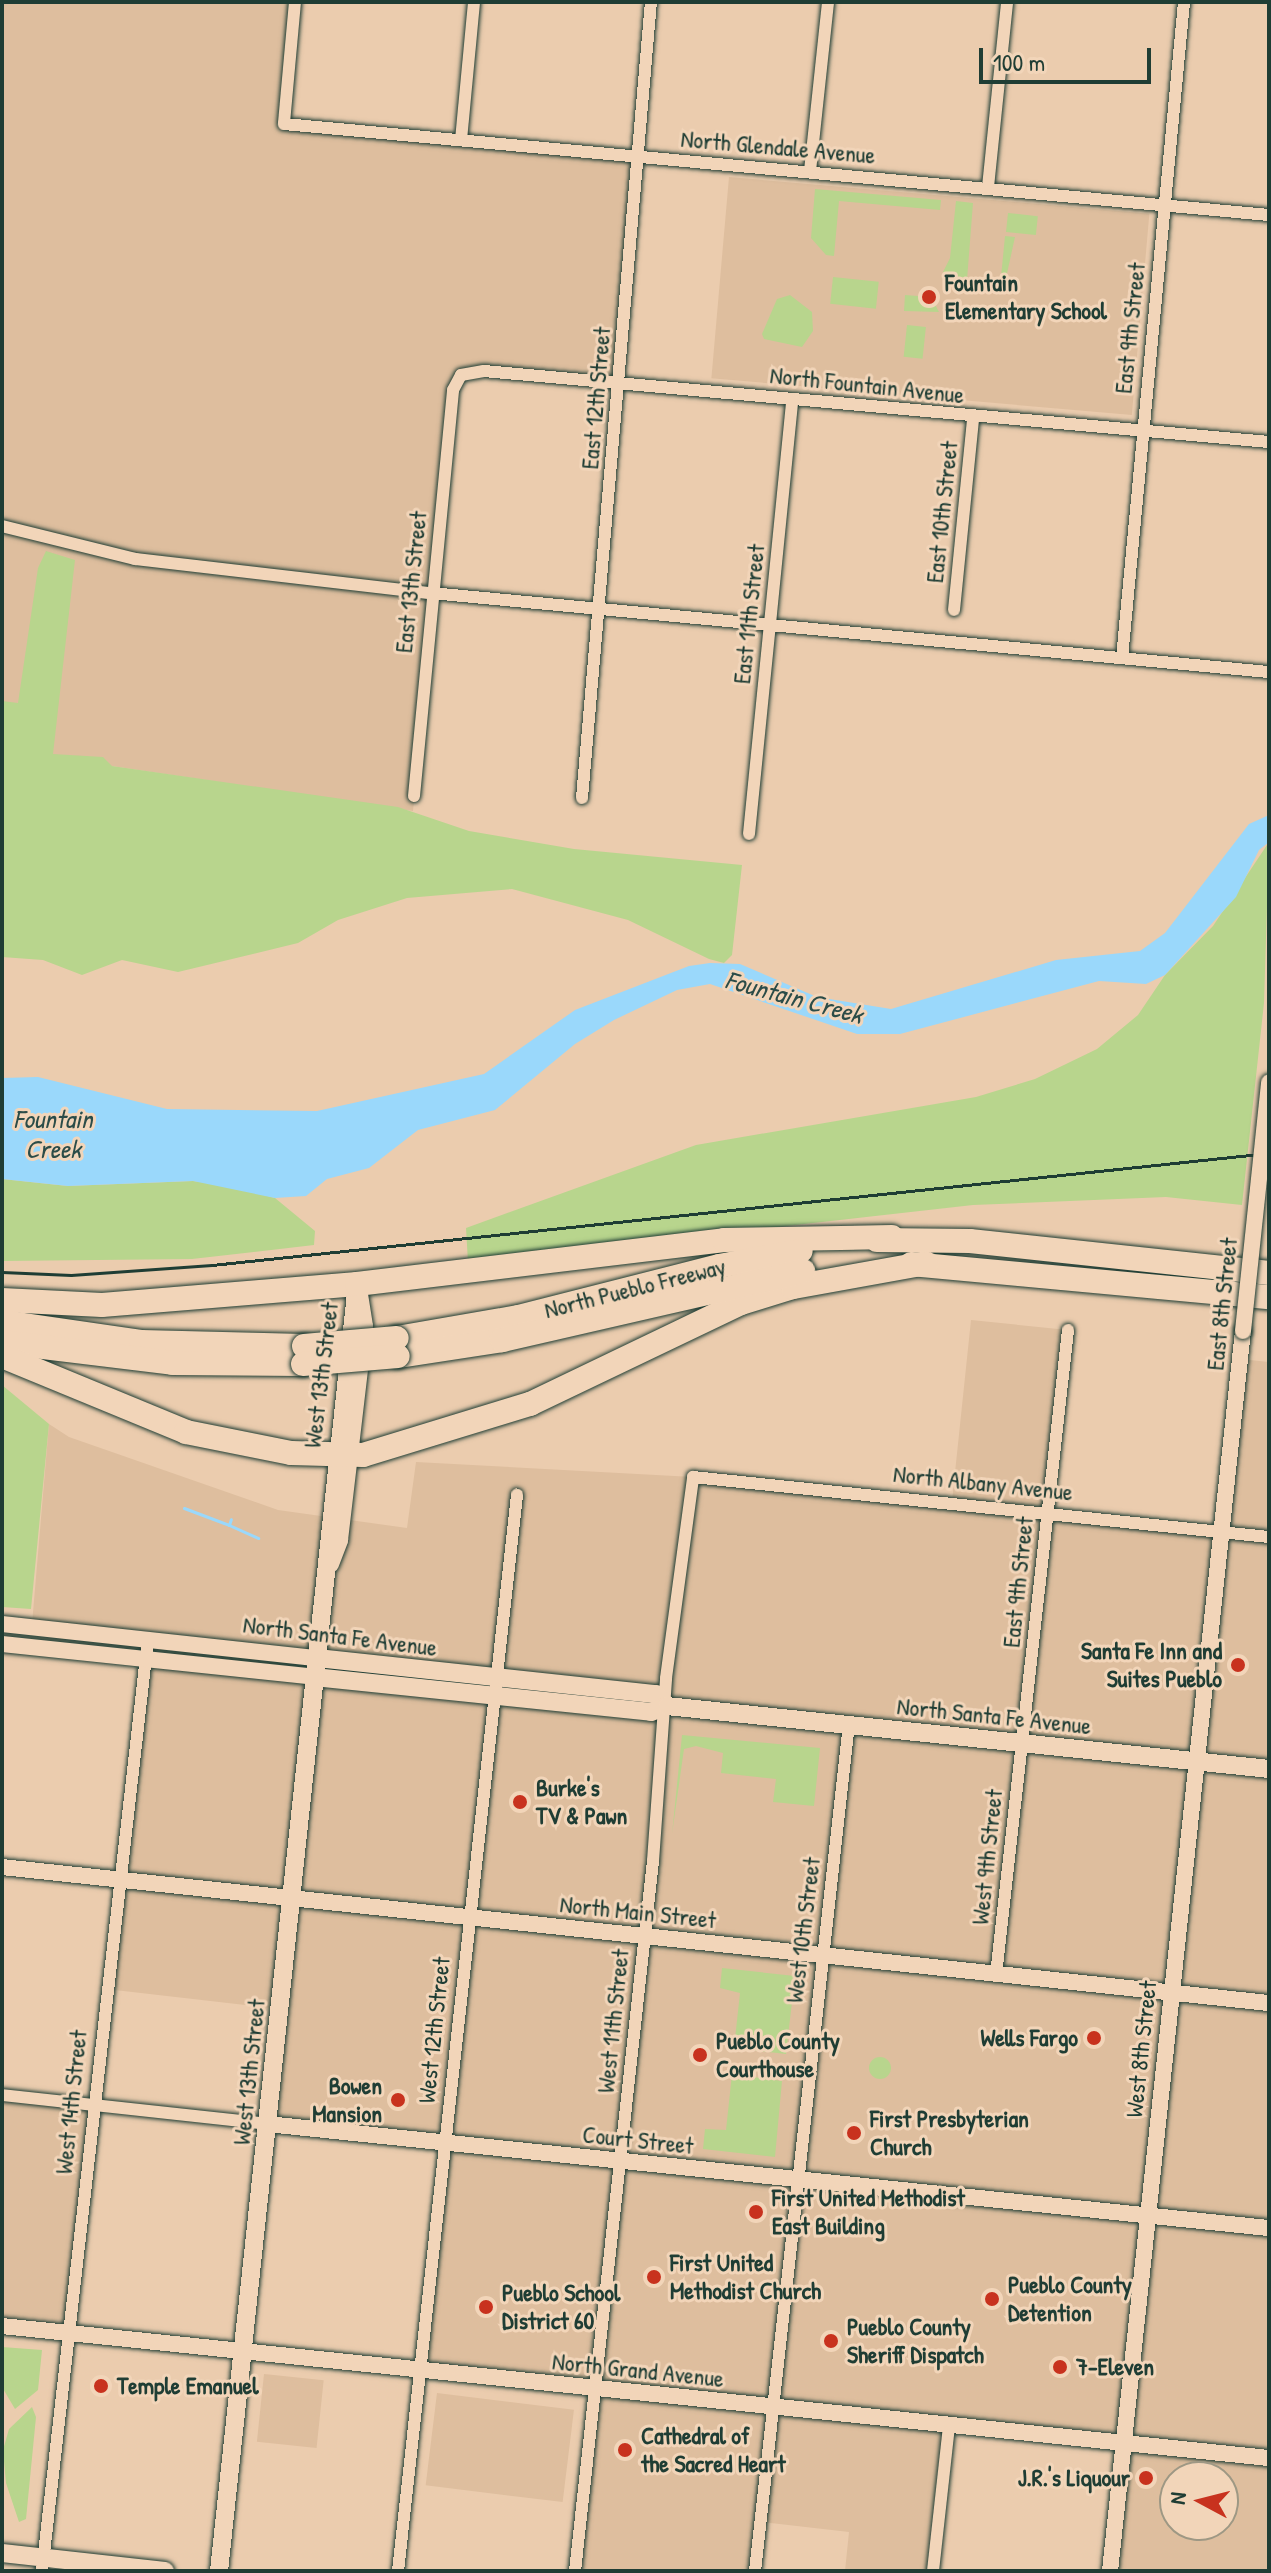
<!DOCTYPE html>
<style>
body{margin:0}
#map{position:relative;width:1271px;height:2573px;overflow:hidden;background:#ebccae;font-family:"Patrick Hand",sans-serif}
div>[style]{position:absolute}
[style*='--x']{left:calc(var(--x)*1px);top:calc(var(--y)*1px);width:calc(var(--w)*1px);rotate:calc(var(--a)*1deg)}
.built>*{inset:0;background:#debe9e;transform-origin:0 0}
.green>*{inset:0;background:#b8d58d;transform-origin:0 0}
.round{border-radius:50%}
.water>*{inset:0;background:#9ad8fb}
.stream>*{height:3px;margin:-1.5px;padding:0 1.5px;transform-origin:1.5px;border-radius:1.5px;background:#9ad8fb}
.roads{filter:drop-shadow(0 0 2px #1f3d34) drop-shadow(0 0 2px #1f3d34)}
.minor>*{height:12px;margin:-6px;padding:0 6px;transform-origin:6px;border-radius:6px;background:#f2d5b9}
.tertiary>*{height:16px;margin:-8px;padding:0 8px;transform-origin:8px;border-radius:8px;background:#f2d5b9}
.secondary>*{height:18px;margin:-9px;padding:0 9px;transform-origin:9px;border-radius:9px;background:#f2d5b9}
.motorway>*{height:24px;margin:-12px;padding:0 12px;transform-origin:12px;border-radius:12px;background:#f2d5b9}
.rail>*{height:3px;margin:-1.5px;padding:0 1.5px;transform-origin:1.5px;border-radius:1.5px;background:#1f3d34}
.bridges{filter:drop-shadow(0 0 2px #1f3d34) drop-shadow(0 0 2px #1f3d34)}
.tertiary-bridge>*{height:16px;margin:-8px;padding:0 8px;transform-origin:8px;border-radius:8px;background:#f2d5b9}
.motorway-bridge>*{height:24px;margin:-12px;padding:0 12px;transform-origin:12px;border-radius:12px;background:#f2d5b9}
.dots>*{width:22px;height:22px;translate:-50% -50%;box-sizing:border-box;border:4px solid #f2d5b9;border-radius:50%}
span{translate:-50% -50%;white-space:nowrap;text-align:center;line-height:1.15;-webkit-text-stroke:6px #f2d5b9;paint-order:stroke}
.street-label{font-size:24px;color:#1f3d34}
.poi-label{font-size:24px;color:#1f3d34;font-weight:700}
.left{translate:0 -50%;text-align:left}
.right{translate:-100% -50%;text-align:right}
.water-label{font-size:26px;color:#2b4c48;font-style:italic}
.frame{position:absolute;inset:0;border:4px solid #1f3d34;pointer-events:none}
.north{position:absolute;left:1159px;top:2461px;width:80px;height:80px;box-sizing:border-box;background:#f2d5b9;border:2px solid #9e9884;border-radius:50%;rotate:277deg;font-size:22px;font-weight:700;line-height:32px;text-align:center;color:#1f3d34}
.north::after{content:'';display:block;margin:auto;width:28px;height:36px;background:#c8321e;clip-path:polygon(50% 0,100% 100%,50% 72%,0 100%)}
.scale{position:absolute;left:979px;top:48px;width:172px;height:36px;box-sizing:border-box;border:4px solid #1f3d34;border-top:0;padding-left:10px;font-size:24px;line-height:28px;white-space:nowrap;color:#1f3d34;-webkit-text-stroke:6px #f2d5b9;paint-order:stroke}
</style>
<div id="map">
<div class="built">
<div style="clip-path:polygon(2px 2px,295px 2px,284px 123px,637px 158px,620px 385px,461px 375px,453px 390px,413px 811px,112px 766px,2px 757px)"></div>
<div style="left:729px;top:177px;width:422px;height:202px;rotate:5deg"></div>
<div style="clip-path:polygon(evenodd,971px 1320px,1068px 1330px,1049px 1512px,1221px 1531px,1240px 1359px,1269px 1362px,1269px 2571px,1110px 2571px,1123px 2445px,950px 2427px,933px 2571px,845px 2571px,849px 2532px,761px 2522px,755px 2571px,575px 2571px,595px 2390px,420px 2370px,445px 2144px,267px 2124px,280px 2009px,106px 1989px,141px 1650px,31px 1636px,49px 1424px,69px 1437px,278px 1510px,407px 1528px,416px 1462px,693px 1477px,952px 1501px,971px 1320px,1175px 2477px,1223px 2477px,1223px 2525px,1175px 2525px,1175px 2477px)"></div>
<div style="clip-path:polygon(2px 2095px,93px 2105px,68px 2333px,2px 2326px)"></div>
<div style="left:264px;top:2374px;width:60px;height:68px;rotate:6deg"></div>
<div style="left:437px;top:2393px;width:138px;height:93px;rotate:7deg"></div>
</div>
<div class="green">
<div style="clip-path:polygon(815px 189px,941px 200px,940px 210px,839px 201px,834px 256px,826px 255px,811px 238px)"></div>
<div style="clip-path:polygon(956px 201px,973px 203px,967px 280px,952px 279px,943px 272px,950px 258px)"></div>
<div style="left:1008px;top:213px;width:30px;height:19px;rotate:6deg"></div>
<div style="clip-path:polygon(1005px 236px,1015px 237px,1006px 278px,1001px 277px)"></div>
<div style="left:833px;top:277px;width:46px;height:27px;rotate:6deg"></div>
<div style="clip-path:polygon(790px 295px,812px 312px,813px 331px,802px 347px,764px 339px,762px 334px,777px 299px)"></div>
<div style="clip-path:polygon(905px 295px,931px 297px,939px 312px,904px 311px)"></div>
<div style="left:907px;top:325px;width:19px;height:32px;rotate:6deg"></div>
<div style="clip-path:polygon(46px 551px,75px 560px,53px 754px,103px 757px,112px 766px,398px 807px,469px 831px,574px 849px,742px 865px,732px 955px,724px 963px,709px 959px,628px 920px,512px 889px,407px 898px,338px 920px,298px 943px,178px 972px,122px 960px,82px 975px,43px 960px,2px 957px,2px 701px,18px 703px,38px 568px)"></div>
<div style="clip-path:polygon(1269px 842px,1264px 1003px,1242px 1205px,1166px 1197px,973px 1205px,468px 1262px,466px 1228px,696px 1145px,976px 1097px,1035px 1079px,1097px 1049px,1138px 1015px,1165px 975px,1213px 926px)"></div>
<div style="clip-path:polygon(2px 1179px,68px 1186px,193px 1181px,229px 1186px,275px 1198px,315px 1231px,314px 1245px,192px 1259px,2px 1261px)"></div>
<div style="clip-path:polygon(2px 1385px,49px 1424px,31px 1609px,2px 1607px)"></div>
<div style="clip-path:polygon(682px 1735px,820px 1748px,814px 1806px,773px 1802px,776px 1779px,721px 1773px,723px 1753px,696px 1746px,684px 1749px,672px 1834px)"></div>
<div style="clip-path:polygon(722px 1968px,795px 1976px,786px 2054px,734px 2048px,740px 1993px,720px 1988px)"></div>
<div class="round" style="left:869px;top:2057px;width:22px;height:22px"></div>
<div style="clip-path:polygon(732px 2074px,782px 2081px,775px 2157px,703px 2149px,705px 2129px,726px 2130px)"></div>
<div style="clip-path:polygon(2px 2347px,42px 2350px,38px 2390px,15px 2409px,2px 2387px)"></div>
<div style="clip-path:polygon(32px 2407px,36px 2417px,26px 2519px,19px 2522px,6px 2483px,3px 2450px,9px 2429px)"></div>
</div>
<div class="water">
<div style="clip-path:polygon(1269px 815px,1269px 842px,1259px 850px,1236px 897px,1165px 975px,1146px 984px,1099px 981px,900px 1034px,857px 1034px,710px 984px,677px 990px,614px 1020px,575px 1044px,495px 1110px,418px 1130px,369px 1168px,327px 1179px,306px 1196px,275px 1198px,193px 1181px,68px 1186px,2px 1179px,2px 1078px,38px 1077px,167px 1109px,317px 1111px,484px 1074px,575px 1010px,689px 966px,710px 963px,740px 964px,817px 997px,891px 1009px,1056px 960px,1140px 951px,1165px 933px,1249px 824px)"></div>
</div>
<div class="stream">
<div style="--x:184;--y:1508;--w:48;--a:20.7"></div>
<div style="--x:229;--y:1525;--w:6;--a:-72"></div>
<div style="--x:229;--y:1525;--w:32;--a:24"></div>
</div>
<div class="roads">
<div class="minor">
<div style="--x:295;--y:2;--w:122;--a:95.2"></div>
<div style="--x:284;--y:124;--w:989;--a:5.28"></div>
<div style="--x:461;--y:140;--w:139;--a:-84.6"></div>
<div style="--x:810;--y:171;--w:170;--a:-83.9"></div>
<div style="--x:988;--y:187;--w:186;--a:-84.1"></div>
<div style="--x:2;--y:526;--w:137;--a:13.9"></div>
<div style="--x:135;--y:559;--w:298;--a:6.6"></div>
<div style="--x:431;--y:593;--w:842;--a:5.39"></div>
<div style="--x:954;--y:610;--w:193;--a:-84.3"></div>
<div style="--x:1122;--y:658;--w:659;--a:-84.6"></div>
<div style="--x:414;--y:796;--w:408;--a:-84.5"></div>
<div style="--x:453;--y:390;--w:17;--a:-62"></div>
<div style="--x:461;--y:375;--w:23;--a:-10"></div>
<div style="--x:484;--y:371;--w:788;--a:5.17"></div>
<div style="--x:582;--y:798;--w:799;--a:-85.05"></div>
<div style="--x:749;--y:834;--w:436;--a:-84.3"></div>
<div style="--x:996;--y:1975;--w:649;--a:-83.63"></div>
<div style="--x:2;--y:2095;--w:267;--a:6.2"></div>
<div style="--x:42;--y:2571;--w:938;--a:-83.51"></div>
<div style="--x:398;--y:2571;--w:1083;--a:-83.69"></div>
<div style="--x:575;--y:2571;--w:714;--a:-83.73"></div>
<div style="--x:653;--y:1861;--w:183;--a:-85.9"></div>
<div style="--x:666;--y:1678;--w:203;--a:-82.3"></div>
<div style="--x:693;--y:1477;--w:579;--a:5.95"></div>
<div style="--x:755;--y:2571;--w:852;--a:-83.67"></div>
<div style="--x:933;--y:2571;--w:145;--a:-83.7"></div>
</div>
<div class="tertiary">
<div style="--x:2;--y:1624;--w:317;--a:6.2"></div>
<div style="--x:2;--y:1644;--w:314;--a:6"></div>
<div style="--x:2;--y:1867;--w:1274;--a:6.13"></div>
<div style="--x:267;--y:2124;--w:1007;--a:5.93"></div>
<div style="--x:2;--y:2326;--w:1274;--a:5.95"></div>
<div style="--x:1110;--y:2571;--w:1247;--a:-83.88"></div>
</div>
<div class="secondary">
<div style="--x:330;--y:1564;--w:26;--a:-69"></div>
<div style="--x:339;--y:1540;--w:215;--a:-83.3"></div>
<div style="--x:364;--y:1326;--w:30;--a:-99"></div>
<div style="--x:317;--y:1658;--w:341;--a:6.1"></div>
<div style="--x:656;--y:1694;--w:16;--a:47"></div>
<div style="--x:314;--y:1677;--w:339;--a:5.9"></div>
<div style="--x:651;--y:1712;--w:17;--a:-21"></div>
<div style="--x:667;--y:1706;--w:605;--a:5.97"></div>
<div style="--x:2;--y:2553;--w:164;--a:6.3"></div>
<div style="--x:219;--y:2571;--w:1294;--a:-83.88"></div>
</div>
<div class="motorway">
<div style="--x:877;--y:1240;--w:93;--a:0.6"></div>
<div style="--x:970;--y:1241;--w:301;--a:6.1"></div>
<div style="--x:911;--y:1264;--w:360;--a:5.3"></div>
<div style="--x:2;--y:1300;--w:100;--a:2.9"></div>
<div style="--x:102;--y:1305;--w:256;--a:-4.7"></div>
<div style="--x:357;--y:1284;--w:370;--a:-6.8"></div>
<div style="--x:724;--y:1240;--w:168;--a:-1"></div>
<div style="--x:2;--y:1322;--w:140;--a:8.2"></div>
<div style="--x:141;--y:1342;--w:163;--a:1.4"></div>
<div style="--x:397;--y:1338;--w:124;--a:-9.8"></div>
<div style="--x:519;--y:1317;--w:206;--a:-14.3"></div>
<div style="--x:719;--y:1266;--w:83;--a:-10.4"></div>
<div style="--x:2;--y:1342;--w:172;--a:7"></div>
<div style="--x:173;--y:1363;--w:130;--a:0.4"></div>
<div style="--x:2;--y:1356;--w:199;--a:22.4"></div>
<div style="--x:186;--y:1432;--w:107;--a:11.3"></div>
<div style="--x:291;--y:1453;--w:72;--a:1.6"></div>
<div style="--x:363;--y:1455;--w:175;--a:-17"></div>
<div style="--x:530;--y:1404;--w:234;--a:-25.6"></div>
<div style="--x:741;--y:1303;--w:54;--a:-17.1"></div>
<div style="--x:793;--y:1287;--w:135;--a:-10.2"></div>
<div style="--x:398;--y:1356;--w:105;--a:-8.7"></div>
<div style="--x:502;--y:1340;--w:309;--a:-12.9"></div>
</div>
</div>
<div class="rail">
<div style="--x:2;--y:1272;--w:69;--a:2.5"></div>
<div style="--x:71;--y:1275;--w:141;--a:-4.1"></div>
<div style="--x:212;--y:1265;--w:1063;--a:-6.05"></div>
</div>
<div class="bridges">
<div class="tertiary-bridge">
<div style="--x:1243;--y:1331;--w:250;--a:-84"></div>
</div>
<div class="motorway-bridge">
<div style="--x:304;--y:1346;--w:93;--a:-4.9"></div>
<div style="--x:303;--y:1364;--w:95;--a:-4.8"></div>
</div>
</div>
<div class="dots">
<div style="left:929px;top:297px;background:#c8321e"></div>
<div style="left:1238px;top:1665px;background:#c8321e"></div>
<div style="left:520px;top:1802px;background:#c8321e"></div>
<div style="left:1094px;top:2038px;background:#c8321e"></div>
<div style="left:700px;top:2055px;background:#c8321e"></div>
<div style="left:398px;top:2100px;background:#c8321e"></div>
<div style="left:854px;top:2133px;background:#c8321e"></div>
<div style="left:756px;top:2212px;background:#c8321e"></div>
<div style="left:654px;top:2277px;background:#c8321e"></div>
<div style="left:992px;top:2299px;background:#c8321e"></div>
<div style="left:486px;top:2307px;background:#c8321e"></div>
<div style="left:831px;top:2341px;background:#c8321e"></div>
<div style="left:1060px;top:2367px;background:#c8321e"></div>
<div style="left:101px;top:2386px;background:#c8321e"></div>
<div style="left:625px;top:2450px;background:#c8321e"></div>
<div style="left:1146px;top:2478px;background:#c8321e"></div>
</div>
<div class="street-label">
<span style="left:778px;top:147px;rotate:5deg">North Glendale Avenue</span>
<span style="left:1130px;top:328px;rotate:-84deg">East 9th Street</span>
<span style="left:867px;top:385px;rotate:6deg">North Fountain Avenue</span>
<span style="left:596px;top:398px;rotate:-85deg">East 12th Street</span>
<span style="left:942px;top:512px;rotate:-84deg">East 10th Street</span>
<span style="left:411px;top:582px;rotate:-84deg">East 13th Street</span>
<span style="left:749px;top:614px;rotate:-84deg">East 11th Street</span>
<span style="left:635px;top:1288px;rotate:-14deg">North Pueblo Freeway</span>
<span style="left:1222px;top:1304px;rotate:-84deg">East 8th Street</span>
<span style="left:321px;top:1375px;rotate:-83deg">West 13th Street</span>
<span style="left:983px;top:1483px;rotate:6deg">North Albany Avenue</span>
<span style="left:1018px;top:1582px;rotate:-84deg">East 9th Street</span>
<span style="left:340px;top:1636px;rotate:7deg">North Santa Fe Avenue</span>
<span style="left:994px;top:1716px;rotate:6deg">North Santa Fe Avenue</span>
<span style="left:987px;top:1857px;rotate:-84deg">West 9th Street</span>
<span style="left:638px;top:1912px;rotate:6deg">North Main Street</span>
<span style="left:803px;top:1930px;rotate:-83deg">West 10th Street</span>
<span style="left:613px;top:2021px;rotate:-84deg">West 11th Street</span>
<span style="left:434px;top:2030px;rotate:-84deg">West 12th Street</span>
<span style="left:1141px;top:2049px;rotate:-84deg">West 8th Street</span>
<span style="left:249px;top:2072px;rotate:-84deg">West 13th Street</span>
<span style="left:71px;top:2102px;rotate:-84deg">West 14th Street</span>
<span style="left:638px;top:2140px;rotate:6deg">Court Street</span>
<span style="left:638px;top:2370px;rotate:6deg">North Grand Avenue</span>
</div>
<div class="poi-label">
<span class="left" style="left:945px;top:297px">Fountain<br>Elementary School</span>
<span class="right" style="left:1222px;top:1665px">Santa Fe Inn and<br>Suites Pueblo</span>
<span class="left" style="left:536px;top:1802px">Burke's<br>TV &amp; Pawn</span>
<span class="right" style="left:1078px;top:2038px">Wells Fargo</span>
<span class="left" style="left:716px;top:2055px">Pueblo County<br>Courthouse</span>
<span class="right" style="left:382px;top:2100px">Bowen<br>Mansion</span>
<span class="left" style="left:870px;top:2133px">First Presbyterian<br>Church</span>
<span class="left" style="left:772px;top:2212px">First United Methodist<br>East Building</span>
<span class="left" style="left:670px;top:2277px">First United<br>Methodist Church</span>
<span class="left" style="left:1008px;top:2299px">Pueblo County<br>Detention</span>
<span class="left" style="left:502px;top:2307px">Pueblo School<br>District 60</span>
<span class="left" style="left:847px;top:2341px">Pueblo County<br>Sheriff Dispatch</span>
<span class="left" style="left:1076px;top:2367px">7-Eleven</span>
<span class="left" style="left:117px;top:2386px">Temple Emanuel</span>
<span class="left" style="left:641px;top:2450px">Cathedral of<br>the Sacred Heart</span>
<span class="right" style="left:1130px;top:2478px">J.R.'s Liquour</span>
</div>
<div class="water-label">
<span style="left:794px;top:997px;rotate:15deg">Fountain Creek</span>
<span style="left:53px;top:1134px">Fountain<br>Creek</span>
</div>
<div class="frame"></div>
<div class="north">N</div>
<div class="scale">100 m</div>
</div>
